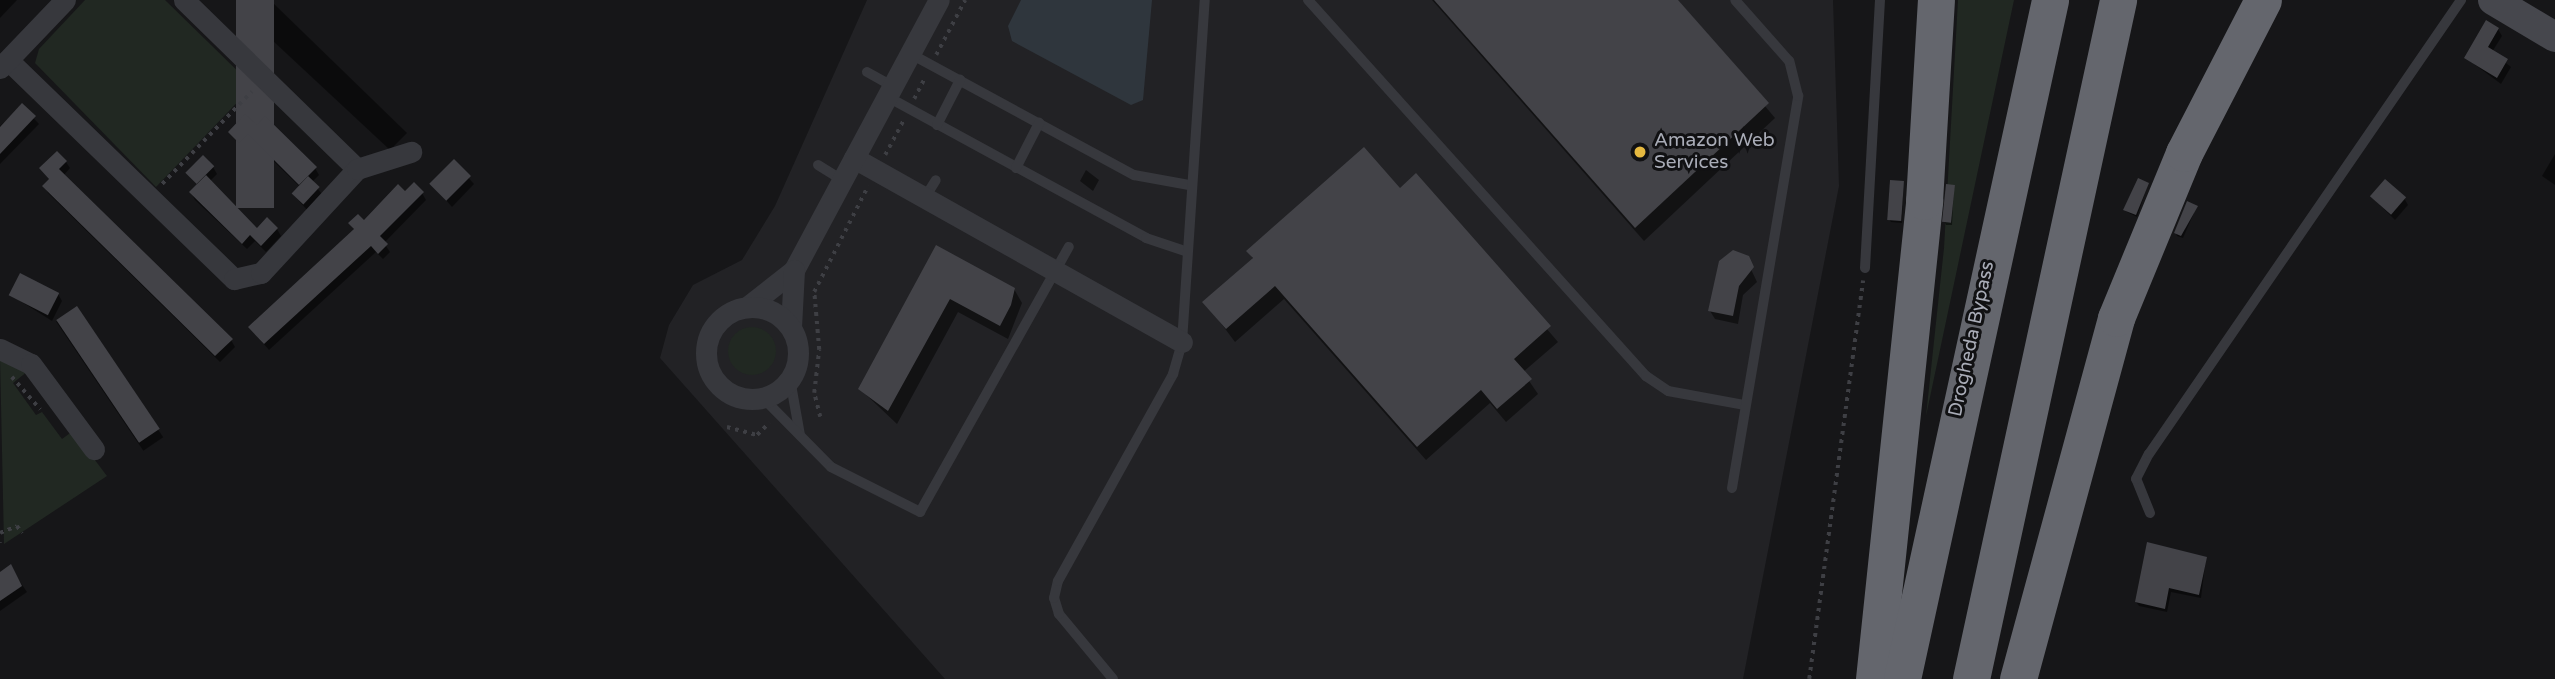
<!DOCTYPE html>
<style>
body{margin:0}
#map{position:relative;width:2555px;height:679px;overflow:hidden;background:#161618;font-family:"Varela Round",sans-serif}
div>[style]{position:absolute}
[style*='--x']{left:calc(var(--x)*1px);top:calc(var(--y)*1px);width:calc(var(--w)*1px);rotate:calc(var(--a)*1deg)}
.built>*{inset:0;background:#222225}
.green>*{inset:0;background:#212822}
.round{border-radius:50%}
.water>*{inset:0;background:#2f363d}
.shadow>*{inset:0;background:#0007;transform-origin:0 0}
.building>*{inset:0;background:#434348;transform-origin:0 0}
.path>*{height:3.5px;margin-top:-1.75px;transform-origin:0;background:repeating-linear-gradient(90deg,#3e3f44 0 3.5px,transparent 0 8.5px)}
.lane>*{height:10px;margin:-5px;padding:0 5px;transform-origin:5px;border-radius:5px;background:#37383d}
.street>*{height:21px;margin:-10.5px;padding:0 10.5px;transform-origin:10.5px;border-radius:10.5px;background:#37383d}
.street>.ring{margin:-10.5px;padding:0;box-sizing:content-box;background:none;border:21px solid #37383d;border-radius:50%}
.secondary>*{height:30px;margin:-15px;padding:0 15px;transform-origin:15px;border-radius:15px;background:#46474d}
.highway>*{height:37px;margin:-18.5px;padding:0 18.5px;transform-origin:18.5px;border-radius:18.5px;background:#64666d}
.dots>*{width:19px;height:19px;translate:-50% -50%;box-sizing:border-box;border:4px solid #111113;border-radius:50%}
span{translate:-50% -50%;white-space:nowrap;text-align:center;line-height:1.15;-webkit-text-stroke:6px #111113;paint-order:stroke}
.poi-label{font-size:19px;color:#a9acb7}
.left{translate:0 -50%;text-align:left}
.street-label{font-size:19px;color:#a9acb7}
</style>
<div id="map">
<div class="built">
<div style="clip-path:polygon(867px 0,1833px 0,1839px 186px,1743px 679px,945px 679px,660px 358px,669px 325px,693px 285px,742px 260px,775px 206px)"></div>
</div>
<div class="green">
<div style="clip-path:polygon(85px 0,165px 0,253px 86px,156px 187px,35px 63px,39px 49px)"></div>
<div style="clip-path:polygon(1958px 0,2014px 0,1926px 416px,1944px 248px)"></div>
<div class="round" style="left:728px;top:327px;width:48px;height:48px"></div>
<div style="clip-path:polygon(0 357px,28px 371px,13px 383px,36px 415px,42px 412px,62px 439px,73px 431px,107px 476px,4px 544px)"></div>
</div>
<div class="water">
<div style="clip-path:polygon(1021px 0,1152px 0,1143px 100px,1131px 105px,1012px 41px,1008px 26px)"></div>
</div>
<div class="shadow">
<div style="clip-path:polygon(0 0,17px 0,0 18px)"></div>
<div style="clip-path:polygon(243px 0,270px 0,407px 133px,390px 150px,242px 12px)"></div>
<div style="clip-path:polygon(1432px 0,1676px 0,1775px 118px,1644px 241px)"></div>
<div style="clip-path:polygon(2498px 29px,2502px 36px,2492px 52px,2511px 67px,2501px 84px,2466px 58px)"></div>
<div style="clip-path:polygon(22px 106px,39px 124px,0 164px,0 126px)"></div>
<div style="clip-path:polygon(257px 127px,315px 168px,319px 175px,312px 182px,322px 194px,307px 210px,293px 194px,300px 187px,252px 140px,244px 148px,231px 132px)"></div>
<div style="clip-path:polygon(2555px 154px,2555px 185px,2542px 176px)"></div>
<div style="clip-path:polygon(454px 161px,474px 184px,452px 207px,432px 184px)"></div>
<div style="clip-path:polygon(66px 162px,70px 168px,64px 175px,231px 340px,235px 347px,220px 362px,48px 193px,44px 186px,50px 180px,41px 169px)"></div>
<div style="clip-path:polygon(213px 167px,217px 174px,210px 181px,257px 230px,267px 220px,277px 229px,281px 236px,266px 252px,255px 241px,247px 249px,195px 200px,191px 193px,198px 186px,188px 173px)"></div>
<div style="clip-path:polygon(1086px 170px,1099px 180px,1093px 191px,1080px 181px)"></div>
<div style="clip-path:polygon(1416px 176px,1558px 342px,1523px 372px,1538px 394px,1506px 422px,1490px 403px,1426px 460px,1284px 299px,1235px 342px,1205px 302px,1253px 259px,1249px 251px,1400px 191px)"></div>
<div style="clip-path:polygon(1903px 182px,1902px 223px,1891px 222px,1889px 219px)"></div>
<div style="clip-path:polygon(2148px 184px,2137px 217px,2127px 212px,2125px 210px)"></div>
<div style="clip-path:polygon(1954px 186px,1952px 225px,1946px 225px,1945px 222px)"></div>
<div style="clip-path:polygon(405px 193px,422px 193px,426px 200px,384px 243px,390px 252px,383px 259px,376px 252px,269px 350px,250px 328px,355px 231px,350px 224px,364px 222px)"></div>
<div style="clip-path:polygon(2372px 197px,2404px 198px,2408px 205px,2395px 220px)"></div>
<div style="clip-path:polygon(2196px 208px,2183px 238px,2177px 236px,2176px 233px)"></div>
<div style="clip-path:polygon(937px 247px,1014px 289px,1022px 303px,1008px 339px,958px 312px,897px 424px,860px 389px)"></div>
<div style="clip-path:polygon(1748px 263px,1757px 282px,1743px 295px,1738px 324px,1715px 319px,1710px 311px)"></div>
<div style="clip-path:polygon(58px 294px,62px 301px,52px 321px,11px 295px)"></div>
<div style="left:76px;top:308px;width:156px;height:24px;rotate:56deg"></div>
<div style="clip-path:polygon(2206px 558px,2201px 598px,2171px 592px,2167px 612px,2139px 606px,2136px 602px)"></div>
<div style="clip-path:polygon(10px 567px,27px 592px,0 611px,0 574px)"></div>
</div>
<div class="building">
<div style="left:236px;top:0;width:38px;height:208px"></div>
<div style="clip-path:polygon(1434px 0,1678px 0,1769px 103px,1635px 228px)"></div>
<div style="clip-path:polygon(2486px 20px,2499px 28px,2488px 47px,2508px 59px,2497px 78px,2464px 58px)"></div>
<div style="clip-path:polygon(22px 103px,36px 116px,0 154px,0 127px)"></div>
<div style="clip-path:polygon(245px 114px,257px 125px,265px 116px,317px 167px,299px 185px,248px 134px,239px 143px,228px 132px)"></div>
<div style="clip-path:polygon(1364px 147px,1400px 188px,1416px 173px,1551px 326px,1514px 359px,1532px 379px,1497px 409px,1481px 390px,1417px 447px,1275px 286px,1226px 329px,1202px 302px,1253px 258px,1246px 251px)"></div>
<div style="clip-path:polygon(57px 151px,67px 161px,59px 169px,233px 339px,215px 356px,42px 186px,49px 179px,39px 168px)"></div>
<div style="left:203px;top:155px;width:16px;height:25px;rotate:45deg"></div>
<div style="left:454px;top:159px;width:24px;height:35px;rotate:45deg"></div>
<div style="clip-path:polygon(206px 175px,257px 228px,267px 217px,278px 228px,261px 246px,250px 235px,242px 244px,189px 192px)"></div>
<div style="left:308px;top:176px;width:16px;height:24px;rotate:43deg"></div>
<div style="clip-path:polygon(2138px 178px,2149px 183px,2136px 215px,2123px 210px)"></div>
<div style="left:2385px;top:179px;width:28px;height:23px;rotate:41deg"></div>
<div style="left:1890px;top:180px;width:14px;height:40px;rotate:4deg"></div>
<div style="clip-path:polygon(414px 182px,424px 192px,380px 236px,388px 244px,378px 254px,371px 246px,264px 344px,248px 327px,354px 229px,348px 223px,358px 214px,364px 220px,398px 184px,405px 191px)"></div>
<div style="left:1946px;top:184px;width:9px;height:38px;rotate:6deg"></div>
<div style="clip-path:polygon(2187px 201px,2198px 206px,2181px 236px,2174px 233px)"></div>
<div style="clip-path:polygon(936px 245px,1015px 288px,1011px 305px,1000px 326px,950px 299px,888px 411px,858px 389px)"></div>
<div style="clip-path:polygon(1733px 250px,1749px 256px,1754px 267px,1739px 286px,1733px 316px,1708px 311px,1719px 261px)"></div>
<div style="left:20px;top:273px;width:44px;height:25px;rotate:27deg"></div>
<div style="left:77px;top:306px;width:148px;height:25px;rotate:56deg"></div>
<div style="clip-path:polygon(2147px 542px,2207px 557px,2199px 595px,2169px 588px,2165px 609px,2135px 602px)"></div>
<div style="clip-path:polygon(11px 564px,22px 586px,0 601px,0 572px)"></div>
</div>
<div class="path">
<div style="--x:936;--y:55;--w:62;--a:-62.2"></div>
<div style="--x:914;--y:99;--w:25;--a:-63"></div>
<div style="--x:885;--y:155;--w:38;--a:-62"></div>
<div style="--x:162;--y:184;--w:129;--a:-45.9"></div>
<div style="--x:12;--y:377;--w:43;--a:48.8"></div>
<div style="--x:820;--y:417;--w:25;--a:-104"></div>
<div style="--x:814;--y:393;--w:43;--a:-83.4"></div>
<div style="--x:819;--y:350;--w:58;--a:-94.9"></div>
<div style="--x:814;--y:292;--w:119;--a:-63"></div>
<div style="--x:727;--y:427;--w:31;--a:15"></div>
<div style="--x:757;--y:435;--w:17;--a:-45"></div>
<div style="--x:0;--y:533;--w:18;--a:-22"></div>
<div style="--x:17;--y:526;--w:9;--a:54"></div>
<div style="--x:0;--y:542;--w:1;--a:90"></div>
<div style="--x:1809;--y:679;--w:402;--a:-82.3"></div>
</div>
<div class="lane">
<div style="--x:1308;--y:0;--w:506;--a:48.05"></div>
<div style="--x:1646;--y:376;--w:27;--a:34"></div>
<div style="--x:1668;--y:391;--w:77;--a:10.4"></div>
<div style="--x:909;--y:53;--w:256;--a:28.5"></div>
<div style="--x:1134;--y:175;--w:56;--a:10.3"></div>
<div style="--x:867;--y:72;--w:29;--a:29"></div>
<div style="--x:886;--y:96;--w:296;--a:28.6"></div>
<div style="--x:1146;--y:238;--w:41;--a:18.4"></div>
<div style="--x:937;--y:125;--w:51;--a:-62.9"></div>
<div style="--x:818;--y:165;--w:28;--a:32"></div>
<div style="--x:1016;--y:168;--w:51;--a:-62.9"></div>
<div style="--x:924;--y:199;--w:22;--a:-58"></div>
<div style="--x:1865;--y:268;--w:268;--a:-86.8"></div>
<div style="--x:790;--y:379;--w:57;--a:79.9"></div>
<div style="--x:762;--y:397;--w:98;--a:45.4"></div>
<div style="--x:831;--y:467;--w:100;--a:26.8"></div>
<div style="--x:920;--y:512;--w:304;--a:-60.7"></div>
<div style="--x:1732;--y:488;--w:398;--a:-80.4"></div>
<div style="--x:1798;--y:96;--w:36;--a:-104"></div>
<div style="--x:1789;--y:61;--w:81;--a:-131.5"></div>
<div style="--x:2150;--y:513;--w:37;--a:-112"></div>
<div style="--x:2136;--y:479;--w:28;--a:-63"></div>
<div style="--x:2149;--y:454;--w:551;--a:-55.5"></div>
<div style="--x:1113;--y:679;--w:85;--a:-129.7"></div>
<div style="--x:1059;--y:614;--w:17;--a:-107"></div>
<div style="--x:1054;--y:598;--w:17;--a:-77"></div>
<div style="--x:1058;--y:581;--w:237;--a:-60.9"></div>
<div style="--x:1173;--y:374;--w:33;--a:-74"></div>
<div style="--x:1182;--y:342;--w:343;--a:-86.2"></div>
</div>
<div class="street">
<div style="--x:184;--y:0;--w:242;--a:44.3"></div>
<div style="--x:8;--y:60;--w:315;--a:44.1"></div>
<div style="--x:234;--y:279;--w:28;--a:-13"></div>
<div style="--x:261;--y:273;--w:142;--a:-47.3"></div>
<div style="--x:357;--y:169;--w:57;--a:-17.5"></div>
<div style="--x:0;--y:68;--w:94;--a:-46.3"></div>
<div style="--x:854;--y:158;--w:376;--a:29.3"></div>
<div style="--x:794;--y:270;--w:306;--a:-61.8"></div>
<div style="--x:747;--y:307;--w:60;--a:-38.2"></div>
<div style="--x:794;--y:270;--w:58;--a:93"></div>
<div class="ring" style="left:706px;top:307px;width:71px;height:71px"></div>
<div style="--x:0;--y:349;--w:34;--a:26"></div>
<div style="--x:31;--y:364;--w:106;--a:53.5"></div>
</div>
<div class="secondary">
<div style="--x:2493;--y:0;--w:72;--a:30.8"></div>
</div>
<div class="highway">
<div style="--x:1874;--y:679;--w:481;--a:-84"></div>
<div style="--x:1924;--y:201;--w:201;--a:-86.6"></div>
<div style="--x:1902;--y:679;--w:695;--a:-77.7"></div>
<div style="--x:1971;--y:679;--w:695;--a:-77.78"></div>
<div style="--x:2018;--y:679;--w:374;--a:-74.8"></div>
<div style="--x:2116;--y:318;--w:178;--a:-67.6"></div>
<div style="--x:2184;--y:153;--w:172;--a:-62.7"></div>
</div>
<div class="dots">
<div style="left:1640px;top:152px;background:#e6b940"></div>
</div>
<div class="poi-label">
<span class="left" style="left:1654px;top:152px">Amazon Web<br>Services</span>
</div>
<div class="street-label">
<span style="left:1972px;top:339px;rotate:-78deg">Drogheda Bypass</span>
</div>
</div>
